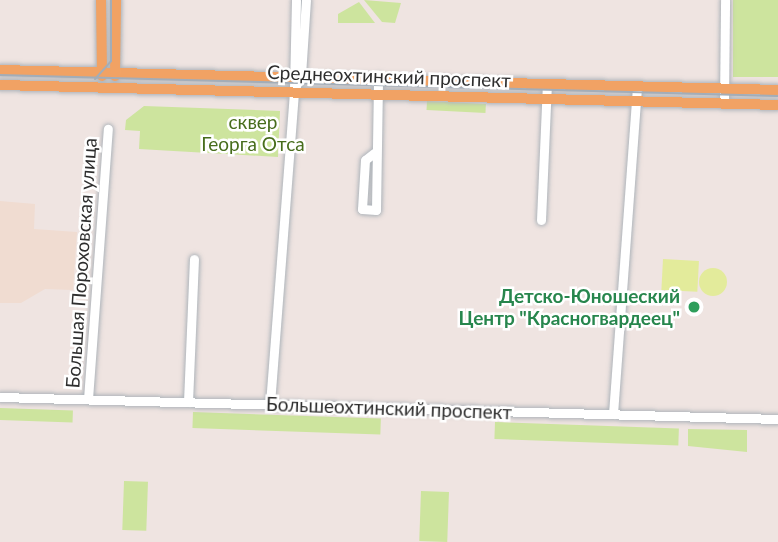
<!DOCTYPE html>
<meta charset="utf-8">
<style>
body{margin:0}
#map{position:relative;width:778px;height:542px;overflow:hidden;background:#efe4e1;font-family:Lato,sans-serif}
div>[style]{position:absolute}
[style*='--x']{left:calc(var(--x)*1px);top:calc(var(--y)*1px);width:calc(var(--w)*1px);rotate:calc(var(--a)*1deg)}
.education>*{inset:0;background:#f0dcd1}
.green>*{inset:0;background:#cde49e;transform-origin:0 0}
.pitch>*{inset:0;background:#e3eb9b;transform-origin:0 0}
.round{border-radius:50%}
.roads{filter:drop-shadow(0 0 2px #aeb4ba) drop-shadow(0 0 2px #aeb4ba)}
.minor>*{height:9px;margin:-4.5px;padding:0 4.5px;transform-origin:4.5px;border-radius:4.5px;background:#fff}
.major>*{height:10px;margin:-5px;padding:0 5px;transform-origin:5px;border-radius:5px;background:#f1a264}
.tram>*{height:2px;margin:-1px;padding:0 1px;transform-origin:1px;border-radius:1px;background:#a3adb8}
.dots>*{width:19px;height:19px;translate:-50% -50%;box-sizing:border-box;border:4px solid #fff;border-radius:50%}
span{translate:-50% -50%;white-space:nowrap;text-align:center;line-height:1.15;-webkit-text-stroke:5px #fff;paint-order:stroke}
.street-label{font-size:19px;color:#2e2e2e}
.park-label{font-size:19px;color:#476d1c}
.leisure-label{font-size:19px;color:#27864d;font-weight:700}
.right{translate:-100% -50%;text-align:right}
</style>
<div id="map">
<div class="education">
<div style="clip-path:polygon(0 201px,35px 204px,34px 229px,77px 232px,73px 290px,45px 289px,21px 303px,0 303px)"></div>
</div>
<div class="green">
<div style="clip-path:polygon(364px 0,401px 3px,395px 23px,382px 22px)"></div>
<div style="left:733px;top:0;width:45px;height:77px"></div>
<div style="clip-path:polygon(359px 2px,375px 23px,338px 23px,338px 14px)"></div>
<div style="left:427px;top:101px;width:59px;height:9px;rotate:3deg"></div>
<div style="clip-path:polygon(144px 106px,280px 111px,278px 157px,139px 149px,140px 131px,125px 130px,126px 120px)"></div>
<div style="left:0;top:408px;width:73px;height:12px;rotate:2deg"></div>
<div style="left:193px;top:412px;width:188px;height:16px;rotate:2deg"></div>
<div style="left:495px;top:422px;width:184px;height:17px;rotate:2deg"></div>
<div style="clip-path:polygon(688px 429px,747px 430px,747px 452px,688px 446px)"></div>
<div style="left:124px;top:481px;width:24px;height:49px;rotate:2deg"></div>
<div style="left:421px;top:491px;width:28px;height:50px;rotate:2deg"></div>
</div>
<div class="pitch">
<div style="left:663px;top:259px;width:36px;height:31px;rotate:3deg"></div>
<div class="round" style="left:699px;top:268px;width:28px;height:28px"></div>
</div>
<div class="roads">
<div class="minor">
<div style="--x:296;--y:0;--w:90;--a:91.3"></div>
<div style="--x:294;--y:90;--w:17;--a:-65"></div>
<div style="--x:301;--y:75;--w:75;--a:-86.2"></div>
<div style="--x:724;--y:103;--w:103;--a:-89.4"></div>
<div style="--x:374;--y:153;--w:11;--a:142"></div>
<div style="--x:365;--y:160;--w:49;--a:93.5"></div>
<div style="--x:362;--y:209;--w:14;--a:4"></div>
<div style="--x:376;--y:210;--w:133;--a:-89.1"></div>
<div style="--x:541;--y:220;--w:137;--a:-87.5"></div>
<div style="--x:0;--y:397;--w:778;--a:1.62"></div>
<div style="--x:88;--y:399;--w:271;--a:-85.8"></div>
<div style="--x:188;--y:402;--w:143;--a:-87.6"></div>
<div style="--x:270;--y:404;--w:315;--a:-85.6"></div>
<div style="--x:613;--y:414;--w:329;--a:-85.8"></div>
</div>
<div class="major">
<div style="--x:101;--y:0;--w:76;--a:89.2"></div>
<div style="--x:0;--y:70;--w:778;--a:1.47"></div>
<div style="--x:115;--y:76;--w:76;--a:-89.2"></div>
<div style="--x:0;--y:85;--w:778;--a:1.47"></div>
</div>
</div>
<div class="tram">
<div style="--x:0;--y:75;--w:778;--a:1.55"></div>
<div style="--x:95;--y:79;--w:24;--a:-48"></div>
<div style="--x:111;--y:61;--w:61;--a:-90"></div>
</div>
<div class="dots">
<div style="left:694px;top:307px;background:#2e9e5b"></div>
</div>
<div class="street-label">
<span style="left:389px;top:76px;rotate:2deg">Среднеохтинский проспект</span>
<span style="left:81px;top:263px;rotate:-86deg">Большая Пороховская улица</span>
<span style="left:389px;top:408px;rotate:2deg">Большеохтинский проспект</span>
</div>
<div class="park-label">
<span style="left:253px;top:133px">сквер<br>Георга Отса</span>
</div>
<div class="leisure-label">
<span class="right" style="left:680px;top:307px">Детско-Юношеский<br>Центр "Красногвардеец"</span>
</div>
</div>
